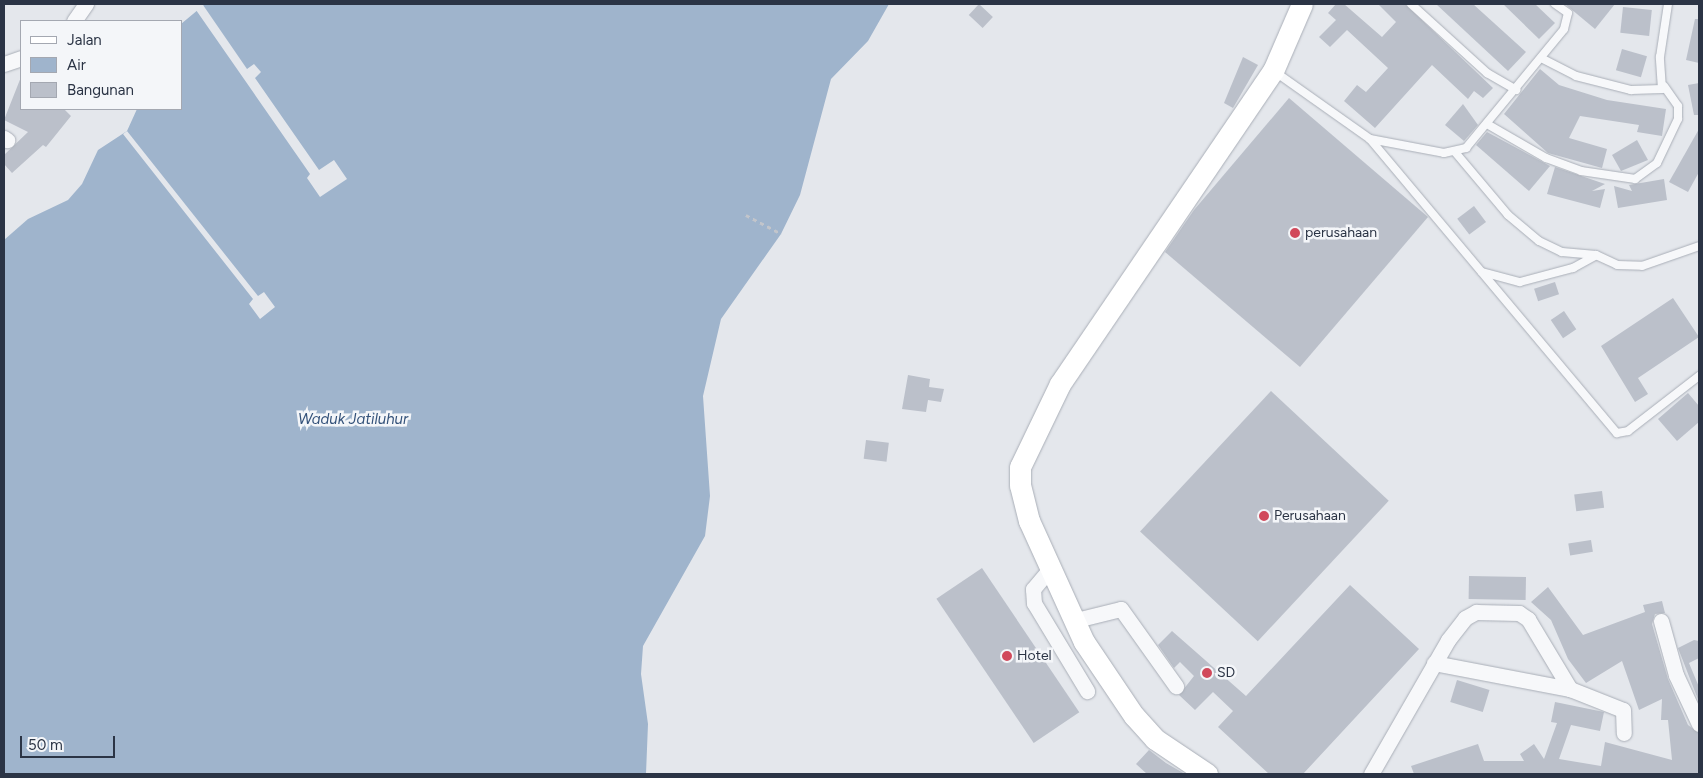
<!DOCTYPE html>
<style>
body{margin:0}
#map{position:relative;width:1703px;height:778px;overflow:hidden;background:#e4e7ec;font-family:Figtree,sans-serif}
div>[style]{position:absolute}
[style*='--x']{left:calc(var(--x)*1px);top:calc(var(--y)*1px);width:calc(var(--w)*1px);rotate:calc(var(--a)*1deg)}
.water>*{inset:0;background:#9fb4cc}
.pier>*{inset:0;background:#e4e7ec}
.building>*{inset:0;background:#bbc0ca;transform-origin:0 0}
.path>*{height:2.5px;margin-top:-1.25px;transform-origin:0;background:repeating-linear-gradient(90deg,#c2c5cb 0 4px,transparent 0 8px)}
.roads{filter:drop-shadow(0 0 1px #a9aeb7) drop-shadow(0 0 1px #a9aeb7)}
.lane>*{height:8px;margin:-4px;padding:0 4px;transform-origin:4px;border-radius:4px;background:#f7f8fa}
.street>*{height:15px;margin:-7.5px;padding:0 7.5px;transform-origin:7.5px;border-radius:7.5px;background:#f7f8fa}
.secondary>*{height:21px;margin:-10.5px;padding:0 10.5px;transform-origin:10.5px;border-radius:10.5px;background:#fff}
.dots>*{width:14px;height:14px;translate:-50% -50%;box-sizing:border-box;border:2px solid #f4f6f9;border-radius:50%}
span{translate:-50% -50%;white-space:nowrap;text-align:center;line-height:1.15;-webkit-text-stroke:5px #f4f6f9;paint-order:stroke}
.poi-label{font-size:14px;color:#2b3445}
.left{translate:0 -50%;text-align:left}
.water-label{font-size:15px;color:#34527a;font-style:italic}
.frame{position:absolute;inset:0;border:5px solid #2b3445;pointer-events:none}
.legend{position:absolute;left:20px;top:20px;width:162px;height:90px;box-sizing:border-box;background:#f4f6f9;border:1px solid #a4a8b1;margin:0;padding:6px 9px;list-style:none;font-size:15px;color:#2b3445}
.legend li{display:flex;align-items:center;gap:10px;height:25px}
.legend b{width:25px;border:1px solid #a4a8b1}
.scale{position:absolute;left:20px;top:736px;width:95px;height:22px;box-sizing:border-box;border:2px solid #2b3445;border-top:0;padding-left:6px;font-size:15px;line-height:18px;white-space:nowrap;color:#2b3445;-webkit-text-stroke:4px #f4f6f9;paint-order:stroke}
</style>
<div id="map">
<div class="water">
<div style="clip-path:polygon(205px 4px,889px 4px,868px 41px,831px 79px,800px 195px,781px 234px,721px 319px,703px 396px,710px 496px,705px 536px,643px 646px,641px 674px,648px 724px,646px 774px,4px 774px,4px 240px,28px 219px,68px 200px,82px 184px,98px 150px,127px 131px,137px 109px,181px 109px,181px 24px)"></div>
</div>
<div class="pier">
<div style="clip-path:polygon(203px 5px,247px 69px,254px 64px,261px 72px,255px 78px,319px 170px,334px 160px,347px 179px,320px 197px,307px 178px,310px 174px,196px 10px)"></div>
<div style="clip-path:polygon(127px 131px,258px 296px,264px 292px,275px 307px,260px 319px,249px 304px,253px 299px,123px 134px)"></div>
</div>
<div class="building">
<div style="left:979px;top:4px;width:19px;height:15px;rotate:43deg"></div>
<div style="clip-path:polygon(1336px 4px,1344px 4px,1382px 37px,1396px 22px,1378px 4px,1405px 4px,1493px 88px,1483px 98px,1474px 91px,1468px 99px,1432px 65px,1375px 128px,1344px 101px,1357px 85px,1366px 92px,1388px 68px,1347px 30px,1330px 47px,1319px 37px,1336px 20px,1328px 13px)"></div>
<div style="clip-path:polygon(1436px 4px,1473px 4px,1526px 52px,1508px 71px)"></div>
<div style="clip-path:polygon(1503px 4px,1535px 4px,1555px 23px,1539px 39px)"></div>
<div style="clip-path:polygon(1565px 4px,1615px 4px,1595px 29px)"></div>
<div style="left:1623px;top:7px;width:29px;height:26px;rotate:6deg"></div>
<div style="clip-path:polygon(1695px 19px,1699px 19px,1699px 63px,1686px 60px)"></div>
<div style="left:1622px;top:49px;width:26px;height:22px;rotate:16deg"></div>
<div style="clip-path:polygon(1243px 57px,1258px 65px,1233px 108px,1224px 103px)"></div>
<div style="clip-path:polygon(1540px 69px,1559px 85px,1607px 100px,1666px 109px,1662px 136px,1637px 132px,1639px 125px,1580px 116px,1569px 138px,1607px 149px,1602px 168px,1548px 153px,1504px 114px)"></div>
<div style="clip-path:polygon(21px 77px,21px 109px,64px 109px,71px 116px,46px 147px,43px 145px,12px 173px,4px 164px,4px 155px,28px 132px,4px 120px)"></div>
<div style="clip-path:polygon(1699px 83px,1699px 115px,1694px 115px,1688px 85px)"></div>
<div style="clip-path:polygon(1289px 98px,1428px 217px,1300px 367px,1165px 252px,1194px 210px)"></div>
<div style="clip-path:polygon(1463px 104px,1478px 125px,1464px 141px,1445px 125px)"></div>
<div style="clip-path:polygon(1699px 129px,1699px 172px,1688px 192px,1669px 182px)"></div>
<div style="clip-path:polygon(1487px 132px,1550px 166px,1529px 191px,1476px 145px)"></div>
<div style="clip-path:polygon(1637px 140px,1648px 160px,1621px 171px,1612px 155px)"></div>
<div style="clip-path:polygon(1555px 167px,1605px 184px,1592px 191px,1605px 189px,1600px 208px,1547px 194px)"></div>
<div style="clip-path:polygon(1664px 179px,1667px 200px,1618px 208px,1614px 186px,1632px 191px,1629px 185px)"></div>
<div style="left:1474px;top:206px;width:20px;height:21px;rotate:53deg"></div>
<div style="left:1555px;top:282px;width:13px;height:22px;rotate:72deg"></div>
<div style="clip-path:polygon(1673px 298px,1699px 337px,1638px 378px,1648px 394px,1635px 402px,1601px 346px)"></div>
<div style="left:1564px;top:311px;width:22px;height:16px;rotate:56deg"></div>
<div style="clip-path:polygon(908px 375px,930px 379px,929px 387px,944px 389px,941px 402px,928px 400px,926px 412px,902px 409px)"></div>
<div style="left:1271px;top:391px;width:161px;height:192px;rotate:43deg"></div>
<div style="clip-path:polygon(1688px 393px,1699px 406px,1699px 422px,1677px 441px,1658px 419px)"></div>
<div style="left:866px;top:440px;width:23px;height:19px;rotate:7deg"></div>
<div style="left:1602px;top:491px;width:17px;height:28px;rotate:83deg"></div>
<div style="left:1591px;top:540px;width:12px;height:23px;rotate:81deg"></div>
<div style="left:982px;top:568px;width:174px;height:55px;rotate:56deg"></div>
<div style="left:1469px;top:576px;width:57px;height:23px;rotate:1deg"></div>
<div style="clip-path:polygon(1350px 585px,1419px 649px,1303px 774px,1269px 774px,1218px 727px,1233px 711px,1213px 692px,1195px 710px,1179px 695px,1194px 676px,1180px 662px,1174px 668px,1158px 645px,1172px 631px,1246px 696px)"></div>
<div style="clip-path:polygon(1548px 587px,1583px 635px,1645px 612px,1643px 605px,1662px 601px,1665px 613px,1655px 614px,1652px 624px,1668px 679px,1688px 725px,1699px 733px,1699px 774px,1414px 774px,1411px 766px,1478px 744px,1484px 761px,1524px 761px,1520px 754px,1534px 744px,1544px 759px,1557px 723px,1551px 722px,1555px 702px,1604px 712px,1600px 731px,1571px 725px,1559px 759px,1601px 766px,1605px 742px,1672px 760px,1668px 720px,1661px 720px,1662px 699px,1639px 710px,1622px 661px,1586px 683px,1568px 659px,1551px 620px,1531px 602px)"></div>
<div style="clip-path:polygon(1694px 640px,1699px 641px,1699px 658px,1689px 663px,1699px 687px,1699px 702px,1678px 648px)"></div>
<div style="left:1457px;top:680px;width:34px;height:23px;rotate:17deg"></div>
<div style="clip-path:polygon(1149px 750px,1166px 763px,1185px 774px,1147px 774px,1136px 764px)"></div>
</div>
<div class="path">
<div style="--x:746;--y:215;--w:40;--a:28"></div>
</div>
<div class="roads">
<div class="lane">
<div style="--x:1411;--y:4;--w:103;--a:42.2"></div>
<div style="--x:1487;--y:73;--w:34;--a:30"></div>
<div style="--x:1541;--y:58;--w:39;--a:27"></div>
<div style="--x:1576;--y:76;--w:57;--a:14.3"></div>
<div style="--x:1631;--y:90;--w:31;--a:-2"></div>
<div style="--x:1662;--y:89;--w:32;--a:-94"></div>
<div style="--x:1660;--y:57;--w:54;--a:-81.4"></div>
<div style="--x:1274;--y:71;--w:118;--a:35.3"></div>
<div style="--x:1370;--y:139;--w:384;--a:50"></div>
<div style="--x:1617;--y:433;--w:11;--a:-10"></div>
<div style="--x:1628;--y:431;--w:90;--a:-37.8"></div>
<div style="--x:1487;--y:124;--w:68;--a:30"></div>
<div style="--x:1546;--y:158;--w:37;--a:20"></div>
<div style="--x:1581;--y:171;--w:55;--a:8.4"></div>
<div style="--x:1635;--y:179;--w:27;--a:-36"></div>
<div style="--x:1657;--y:163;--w:49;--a:-64.5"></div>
<div style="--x:1678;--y:119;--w:13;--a:-90"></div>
<div style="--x:1678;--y:106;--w:24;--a:-125"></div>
<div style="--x:1370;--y:139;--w:75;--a:10.7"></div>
<div style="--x:1444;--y:153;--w:23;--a:-13"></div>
<div style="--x:1466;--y:148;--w:154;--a:-50.5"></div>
<div style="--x:1564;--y:29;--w:16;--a:-76"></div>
<div style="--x:1568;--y:13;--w:16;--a:-145"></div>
<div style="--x:1455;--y:152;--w:82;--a:49.9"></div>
<div style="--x:1508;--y:215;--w:40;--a:40"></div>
<div style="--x:1539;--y:241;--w:25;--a:26"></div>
<div style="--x:1562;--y:252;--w:34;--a:5"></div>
<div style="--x:1482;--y:272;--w:39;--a:15"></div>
<div style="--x:1520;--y:282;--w:55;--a:-14.8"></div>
<div style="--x:1573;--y:268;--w:26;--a:-29"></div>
<div style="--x:1596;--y:255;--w:23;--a:25"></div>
<div style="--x:1617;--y:265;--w:25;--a:2"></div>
<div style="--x:1642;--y:266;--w:60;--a:-19.3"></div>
</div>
<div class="street">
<div style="--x:74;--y:21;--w:21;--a:-55"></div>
<div style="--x:4;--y:64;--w:18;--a:-19"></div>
<div style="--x:4;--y:138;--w:4;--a:34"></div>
<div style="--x:1049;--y:570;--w:25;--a:130"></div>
<div style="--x:1033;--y:589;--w:14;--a:86"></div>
<div style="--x:1034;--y:603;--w:103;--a:58.9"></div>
<div style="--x:1072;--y:621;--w:50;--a:-13.8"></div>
<div style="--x:1121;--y:609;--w:95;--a:54.5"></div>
<div style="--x:1661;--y:621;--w:56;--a:74.5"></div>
<div style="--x:1676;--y:675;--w:54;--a:64.9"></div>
<div style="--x:1434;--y:663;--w:138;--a:10.8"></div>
<div style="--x:1371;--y:774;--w:155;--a:-60.1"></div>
<div style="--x:1448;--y:640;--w:28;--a:-52"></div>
<div style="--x:1465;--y:618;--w:13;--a:-29"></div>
<div style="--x:1476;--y:612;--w:43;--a:1.3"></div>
<div style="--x:1519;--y:613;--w:11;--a:34"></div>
<div style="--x:1528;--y:619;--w:82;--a:59"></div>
<div style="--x:1570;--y:689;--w:57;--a:21.6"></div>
<div style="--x:1623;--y:710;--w:23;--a:88"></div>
</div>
<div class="secondary">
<div style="--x:1207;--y:774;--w:63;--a:-146.1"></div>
<div style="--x:1155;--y:739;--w:31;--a:-132"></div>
<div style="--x:1134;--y:716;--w:89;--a:-124"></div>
<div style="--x:1084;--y:642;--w:133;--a:-114.4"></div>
<div style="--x:1029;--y:521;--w:37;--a:-104"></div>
<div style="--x:1020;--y:485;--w:18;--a:-90"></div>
<div style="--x:1020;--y:467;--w:92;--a:-64.3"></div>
<div style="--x:1060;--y:384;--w:379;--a:-55.8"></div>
<div style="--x:1273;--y:71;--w:73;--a:-66.6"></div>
</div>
</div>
<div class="dots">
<div style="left:1295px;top:233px;background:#d1495b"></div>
<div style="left:1264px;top:516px;background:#d1495b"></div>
<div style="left:1007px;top:656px;background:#d1495b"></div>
<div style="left:1207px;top:673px;background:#d1495b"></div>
</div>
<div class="poi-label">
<span class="left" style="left:1305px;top:233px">perusahaan</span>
<span class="left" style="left:1274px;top:516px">Perusahaan</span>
<span class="left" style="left:1017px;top:656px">Hotel</span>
<span class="left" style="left:1217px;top:673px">SD</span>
</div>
<div class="water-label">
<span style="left:353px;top:420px">Waduk Jatiluhur</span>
</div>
<div class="frame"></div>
<ul class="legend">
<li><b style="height:6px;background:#fff"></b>Jalan</li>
<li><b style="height:14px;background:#9fb4cc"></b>Air</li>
<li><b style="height:14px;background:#bbc0ca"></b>Bangunan</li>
</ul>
<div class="scale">50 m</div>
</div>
